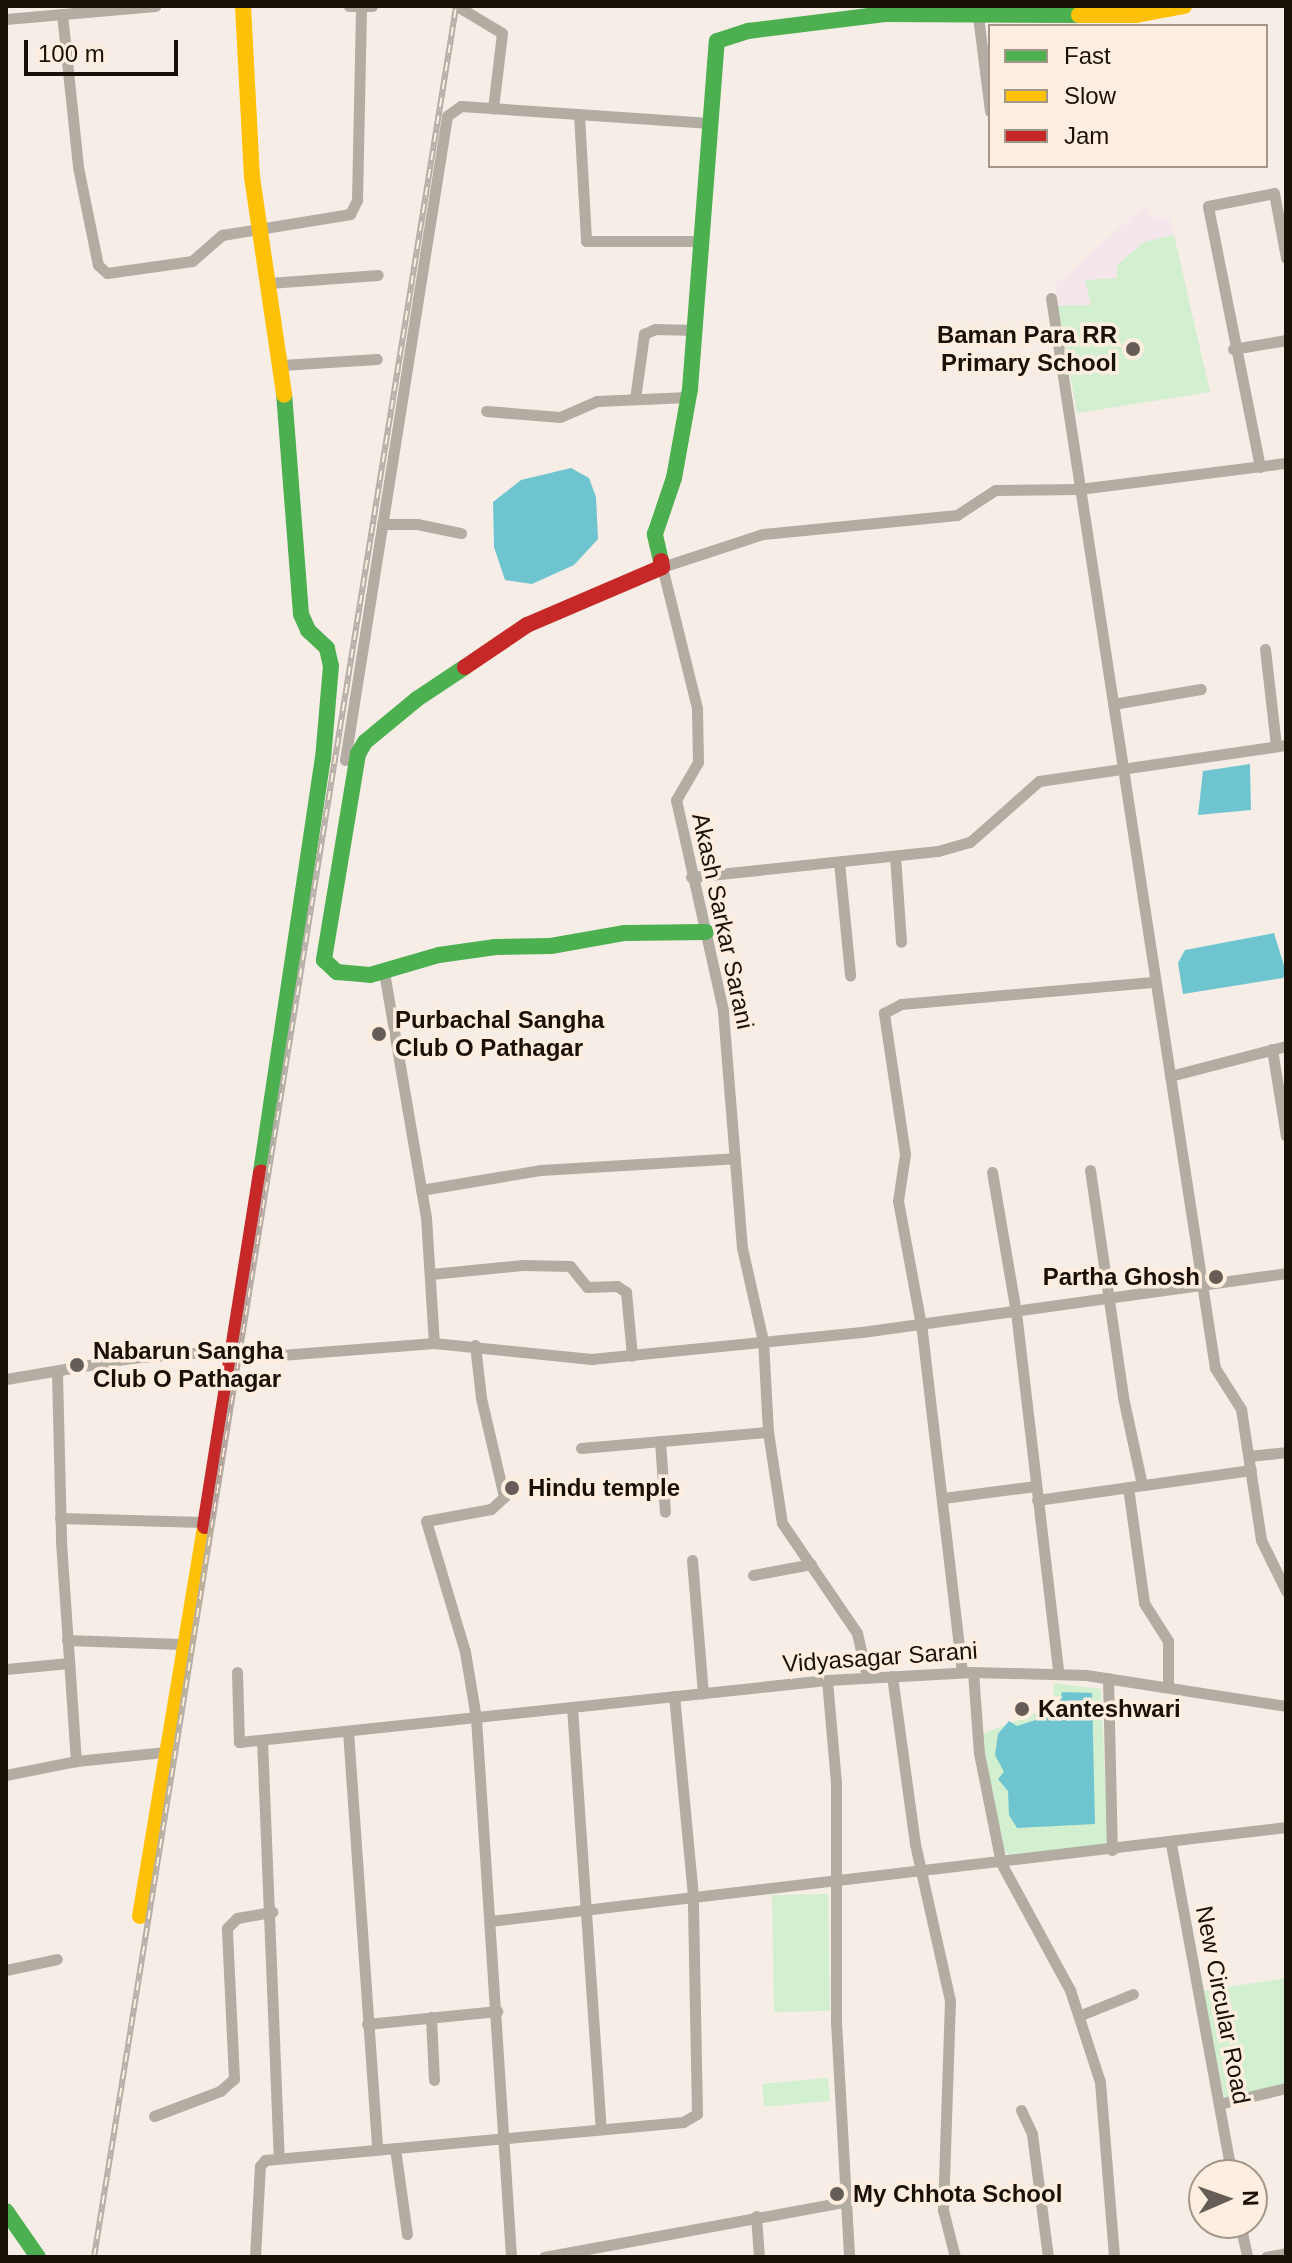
<!DOCTYPE html>
<style>
body{margin:0}
#map{position:relative;width:1292px;height:2263px;overflow:hidden;background:#f6eee6;font-family:Helvetica,sans-serif}
div>[style]{position:absolute}
[style*='--x']{left:calc(var(--x)*1px);top:calc(var(--y)*1px);width:calc(var(--w)*1px);rotate:calc(var(--a)*1deg)}
.education>*{inset:0;background:#f5e6eb}
.green>*{inset:0;background:#d2efcf;transform-origin:0 0}
.water>*{inset:0;background:#6ec5d0}
.street>*{height:11px;margin:-5.5px;padding:0 5.5px;transform-origin:5.5px;border-radius:5.5px;background:#b3aca2}
.fast>*{height:16px;margin:-8px;padding:0 8px;transform-origin:8px;border-radius:8px;background:#4caf50}
.slow>*{height:16px;margin:-8px;padding:0 8px;transform-origin:8px;border-radius:8px;background:#ffc107}
.jam>*{height:16px;margin:-8px;padding:0 8px;transform-origin:8px;border-radius:8px;background:#c62828}
.rail>*{height:6px;margin-top:-3px;transform-origin:0;background:repeating-linear-gradient(90deg,#fdeedf 0 9px,#b5afa7 0 18px);box-sizing:border-box;border-block:2px solid #b5afa7}
.dots>*{width:22px;height:22px;translate:-50% -50%;box-sizing:border-box;border:4px solid #fdeedf;border-radius:50%}
span{translate:-50% -50%;white-space:nowrap;text-align:center;line-height:1.15;-webkit-text-stroke:7px #fdeedf;paint-order:stroke}
.poi-label{font-size:24px;color:#191108;font-weight:700}
.right{translate:-100% -50%;text-align:right}
.left{translate:0 -50%;text-align:left}
.street-label{font-size:24px;color:#191108}
.frame{position:absolute;inset:0;border:8px solid #191108;pointer-events:none}
.legend{position:absolute;left:988px;top:24px;width:280px;height:144px;box-sizing:border-box;background:#fdeedf;border:2px solid #a29689;margin:0;padding:10px 14px;list-style:none;font-size:24px;color:#191108}
.legend li{display:flex;align-items:center;gap:16px;height:40px}
.legend b{width:40px;border:2px solid #a29689}
.north{position:absolute;left:1188px;top:2159px;width:80px;height:80px;box-sizing:border-box;background:#fdeedf;border:2px solid #a29689;border-radius:50%;rotate:88deg;font-size:22px;font-weight:700;line-height:32px;text-align:center;color:#191108}
.north::after{content:'';display:block;margin:auto;width:28px;height:36px;background:#665e56;clip-path:polygon(50% 0,100% 100%,50% 72%,0 100%)}
.scale{position:absolute;left:24px;top:40px;width:154px;height:36px;box-sizing:border-box;border:4px solid #191108;border-top:0;padding-left:10px;font-size:24px;line-height:28px;white-space:nowrap;color:#191108;-webkit-text-stroke:6px #fdeedf;paint-order:stroke}
</style>
<div id="map">
<div class="education">
<div style="clip-path:polygon(1144px 206px,1151px 217px,1170px 218px,1210px 392px,1077px 413px,1055px 285px)"></div>
</div>
<div class="green">
<div style="clip-path:polygon(1174px 235px,1210px 392px,1077px 413px,1058px 306px,1091px 305px,1085px 280px,1117px 278px,1117px 265px,1144px 242px)"></div>
<div style="clip-path:polygon(1054px 1683px,1101px 1689px,1108px 1846px,1009px 1856px,1000px 1843px,982px 1734px,1053px 1707px)"></div>
<div style="left:828px;top:1894px;width:117px;height:56px;rotate:89deg"></div>
<div style="clip-path:polygon(1286px 1978px,1286px 2084px,1225px 2100px,1201px 1991px)"></div>
<div style="left:828px;top:2078px;width:23px;height:66px;rotate:85deg"></div>
</div>
<div class="water">
<div style="clip-path:polygon(571px 468px,589px 478px,596px 497px,598px 539px,574px 565px,532px 584px,505px 580px,494px 547px,493px 502px,521px 480px)"></div>
<div style="clip-path:polygon(1250px 764px,1251px 810px,1198px 815px,1203px 771px)"></div>
<div style="clip-path:polygon(1274px 933px,1286px 972px,1283px 978px,1183px 994px,1178px 963px,1185px 950px)"></div>
<div style="clip-path:polygon(1062px 1692px,1092px 1693px,1095px 1824px,1017px 1828px,1009px 1815px,1008px 1791px,998px 1779px,1004px 1772px,995px 1755px,998px 1734px,1009px 1721px,1017px 1726px,1057px 1713px)"></div>
</div>
<div class="street">
<div style="--x:349;--y:6;--w:23;--a:0"></div>
<div style="--x:457;--y:6;--w:52;--a:31"></div>
<div style="--x:502;--y:33;--w:76;--a:96.8"></div>
<div style="--x:62;--y:14;--w:154;--a:84"></div>
<div style="--x:78;--y:167;--w:100;--a:78.5"></div>
<div style="--x:98;--y:265;--w:12;--a:42"></div>
<div style="--x:107;--y:273;--w:86;--a:-8"></div>
<div style="--x:192;--y:261;--w:40;--a:-41"></div>
<div style="--x:222;--y:235;--w:130;--a:-9.3"></div>
<div style="--x:350;--y:214;--w:16;--a:-63"></div>
<div style="--x:357;--y:200;--w:193;--a:-88.8"></div>
<div style="--x:978;--y:16;--w:96;--a:82.8"></div>
<div style="--x:6;--y:19;--w:150;--a:-5"></div>
<div style="--x:579;--y:114;--w:127;--a:86.8"></div>
<div style="--x:586;--y:241;--w:117;--a:0"></div>
<div style="--x:269;--y:283;--w:109;--a:-4.2"></div>
<div style="--x:1051;--y:298;--w:1082;--a:81.29"></div>
<div style="--x:1215;--y:1368;--w:49;--a:57.6"></div>
<div style="--x:1241;--y:1409;--w:133;--a:81.3"></div>
<div style="--x:1261;--y:1540;--w:57;--a:63.9"></div>
<div style="--x:1233;--y:349;--w:54;--a:-9.6"></div>
<div style="--x:282;--y:365;--w:95;--a:-3.6"></div>
<div style="--x:635;--y:399;--w:66;--a:-82.1"></div>
<div style="--x:644;--y:334;--w:12;--a:-24"></div>
<div style="--x:655;--y:329;--w:41;--a:1.4"></div>
<div style="--x:486;--y:411;--w:74;--a:4.6"></div>
<div style="--x:560;--y:417;--w:40;--a:-23.4"></div>
<div style="--x:597;--y:401;--w:91;--a:-2.5"></div>
<div style="--x:1260;--y:467;--w:266;--a:-101.3"></div>
<div style="--x:1208;--y:206;--w:67;--a:-11.1"></div>
<div style="--x:1274;--y:193;--w:66;--a:79.5"></div>
<div style="--x:382;--y:524;--w:35;--a:0"></div>
<div style="--x:417;--y:524;--w:45;--a:11.6"></div>
<div style="--x:1265;--y:649;--w:98;--a:83.5"></div>
<div style="--x:1113;--y:704;--w:89;--a:-9.7"></div>
<div style="--x:345;--y:760;--w:652;--a:-81"></div>
<div style="--x:447;--y:116;--w:17;--a:-36"></div>
<div style="--x:461;--y:106;--w:249;--a:3.9"></div>
<div style="--x:895;--y:856;--w:86;--a:86"></div>
<div style="--x:839;--y:862;--w:114;--a:84.4"></div>
<div style="--x:691;--y:877;--w:248;--a:-6"></div>
<div style="--x:938;--y:851;--w:33;--a:-16"></div>
<div style="--x:970;--y:842;--w:92;--a:-41.5"></div>
<div style="--x:1039;--y:781;--w:250;--a:-8.3"></div>
<div style="--x:384;--y:972;--w:249;--a:80.3"></div>
<div style="--x:426;--y:1217;--w:126;--a:86.4"></div>
<div style="--x:1272;--y:1049;--w:88;--a:80.9"></div>
<div style="--x:1170;--y:1076;--w:120;--a:-14.5"></div>
<div style="--x:1090;--y:1170;--w:229;--a:81.7"></div>
<div style="--x:1123;--y:1397;--w:90;--a:77.8"></div>
<div style="--x:992;--y:1172;--w:142;--a:80.3"></div>
<div style="--x:1016;--y:1312;--w:362;--a:83.3"></div>
<div style="--x:421;--y:1190;--w:122;--a:-9.5"></div>
<div style="--x:541;--y:1170;--w:194;--a:-3.5"></div>
<div style="--x:431;--y:1274;--w:92;--a:-5.6"></div>
<div style="--x:523;--y:1265;--w:47;--a:1.2"></div>
<div style="--x:570;--y:1266;--w:27;--a:51"></div>
<div style="--x:587;--y:1287;--w:30;--a:-2"></div>
<div style="--x:617;--y:1286;--w:11;--a:34"></div>
<div style="--x:626;--y:1292;--w:64;--a:84.6"></div>
<div style="--x:475;--y:1345;--w:53;--a:83.5"></div>
<div style="--x:481;--y:1398;--w:102;--a:76.9"></div>
<div style="--x:504;--y:1497;--w:18;--a:137"></div>
<div style="--x:491;--y:1509;--w:66;--a:169.5"></div>
<div style="--x:426;--y:1521;--w:137;--a:73.4"></div>
<div style="--x:465;--y:1652;--w:67;--a:80.5"></div>
<div style="--x:476;--y:1718;--w:540;--a:86.28"></div>
<div style="--x:268;--y:1356;--w:167;--a:-4.5"></div>
<div style="--x:434;--y:1343;--w:158;--a:5.8"></div>
<div style="--x:591;--y:1359;--w:272;--a:-5.7"></div>
<div style="--x:862;--y:1332;--w:428;--a:-7.9"></div>
<div style="--x:57;--y:1373;--w:169;--a:88.6"></div>
<div style="--x:61;--y:1542;--w:220;--a:86.1"></div>
<div style="--x:6;--y:1379;--w:126;--a:-9.6"></div>
<div style="--x:130;--y:1358;--w:101;--a:-4.5"></div>
<div style="--x:768;--y:1432;--w:92;--a:81.3"></div>
<div style="--x:782;--y:1523;--w:133;--a:55.7"></div>
<div style="--x:857;--y:1633;--w:45;--a:77.2"></div>
<div style="--x:660;--y:1441;--w:71;--a:86"></div>
<div style="--x:581;--y:1448;--w:188;--a:-4.9"></div>
<div style="--x:768;--y:1432;--w:91;--a:-93.1"></div>
<div style="--x:763;--y:1341;--w:95;--a:-102.7"></div>
<div style="--x:742;--y:1248;--w:239;--a:-94.6"></div>
<div style="--x:723;--y:1010;--w:215;--a:-102.6"></div>
<div style="--x:676;--y:800;--w:44;--a:-59.9"></div>
<div style="--x:698;--y:762;--w:54;--a:-91.1"></div>
<div style="--x:697;--y:708;--w:145;--a:-103.9"></div>
<div style="--x:662;--y:567;--w:106;--a:-18.1"></div>
<div style="--x:763;--y:534;--w:195;--a:-5.6"></div>
<div style="--x:957;--y:515;--w:45;--a:-33.3"></div>
<div style="--x:995;--y:490;--w:84;--a:-0.7"></div>
<div style="--x:1079;--y:489;--w:209;--a:-7.2"></div>
<div style="--x:1249;--y:1456;--w:37;--a:-6"></div>
<div style="--x:1128;--y:1487;--w:117;--a:82.1"></div>
<div style="--x:1144;--y:1603;--w:45;--a:57.7"></div>
<div style="--x:1168;--y:1641;--w:45;--a:90"></div>
<div style="--x:943;--y:1498;--w:93;--a:-7.4"></div>
<div style="--x:1037;--y:1500;--w:216;--a:-8"></div>
<div style="--x:60;--y:1518;--w:143;--a:1.6"></div>
<div style="--x:692;--y:1560;--w:134;--a:85.3"></div>
<div style="--x:753;--y:1575;--w:59;--a:-10.7"></div>
<div style="--x:67;--y:1640;--w:114;--a:2"></div>
<div style="--x:6;--y:1669;--w:63;--a:-5.4"></div>
<div style="--x:237;--y:1672;--w:70;--a:88.4"></div>
<div style="--x:239;--y:1742;--w:591;--a:-6.02"></div>
<div style="--x:827;--y:1680;--w:146;--a:-3.1"></div>
<div style="--x:973;--y:1672;--w:113;--a:1.5"></div>
<div style="--x:1086;--y:1675;--w:202;--a:8.8"></div>
<div style="--x:962;--y:1672;--w:349;--a:-96.7"></div>
<div style="--x:921;--y:1325;--w:126;--a:-100.5"></div>
<div style="--x:898;--y:1201;--w:48;--a:-81.5"></div>
<div style="--x:905;--y:1154;--w:143;--a:-98.5"></div>
<div style="--x:884;--y:1013;--w:19;--a:-28"></div>
<div style="--x:901;--y:1004;--w:255;--a:-5"></div>
<div style="--x:973;--y:1672;--w:81;--a:85.8"></div>
<div style="--x:979;--y:1753;--w:112;--a:78.7"></div>
<div style="--x:1001;--y:1863;--w:145;--a:61.5"></div>
<div style="--x:1070;--y:1990;--w:97;--a:71.9"></div>
<div style="--x:1100;--y:2082;--w:176;--a:85.4"></div>
<div style="--x:892;--y:1676;--w:170;--a:82.2"></div>
<div style="--x:915;--y:1844;--w:160;--a:77.4"></div>
<div style="--x:950;--y:2000;--w:210;--a:91.9"></div>
<div style="--x:943;--y:2210;--w:49;--a:75.7"></div>
<div style="--x:1108;--y:1678;--w:172;--a:88.7"></div>
<div style="--x:827;--y:1680;--w:103;--a:85"></div>
<div style="--x:836;--y:1783;--w:239;--a:90"></div>
<div style="--x:836;--y:2022;--w:235;--a:86.8"></div>
<div style="--x:572;--y:1707;--w:423;--a:86.1"></div>
<div style="--x:348;--y:1731;--w:419;--a:86"></div>
<div style="--x:262;--y:1740;--w:417;--a:87.7"></div>
<div style="--x:6;--y:1775;--w:71;--a:-11.3"></div>
<div style="--x:76;--y:1761;--w:88;--a:-5.8"></div>
<div style="--x:1171;--y:1844;--w:337;--a:79.6"></div>
<div style="--x:490;--y:1921;--w:802;--a:-6.73"></div>
<div style="--x:6;--y:1970;--w:52;--a:-12.2"></div>
<div style="--x:1081;--y:2015;--w:56;--a:-22"></div>
<div style="--x:431;--y:2017;--w:63;--a:87.3"></div>
<div style="--x:367;--y:2024;--w:131;--a:-5.7"></div>
<div style="--x:1219;--y:2104;--w:69;--a:-13.4"></div>
<div style="--x:1021;--y:2110;--w:26;--a:65"></div>
<div style="--x:1032;--y:2134;--w:124;--a:82.6"></div>
<div style="--x:154;--y:2116;--w:71;--a:-20.7"></div>
<div style="--x:220;--y:2091;--w:18;--a:-41"></div>
<div style="--x:234;--y:2079;--w:151;--a:-92.7"></div>
<div style="--x:227;--y:1928;--w:14;--a:-45"></div>
<div style="--x:237;--y:1918;--w:36;--a:-10"></div>
<div style="--x:395;--y:2148;--w:87;--a:82.1"></div>
<div style="--x:756;--y:2216;--w:41;--a:85.8"></div>
<div style="--x:1240;--y:2223;--w:35;--a:78"></div>
<div style="--x:255;--y:2257;--w:91;--a:-86.9"></div>
<div style="--x:260;--y:2166;--w:8;--a:-50"></div>
<div style="--x:265;--y:2160;--w:420;--a:-5.2"></div>
<div style="--x:683;--y:2122;--w:16;--a:-30"></div>
<div style="--x:697;--y:2114;--w:218;--a:-91.1"></div>
<div style="--x:693;--y:1896;--w:201;--a:-95.4"></div>
<div style="--x:544;--y:2257;--w:304;--a:-10.4"></div>
<div style="--x:1266;--y:2257;--w:20;--a:-11"></div>
</div>
<div class="fast">
<div style="--x:661;--y:561;--w:28;--a:-103"></div>
<div style="--x:655;--y:534;--w:59;--a:-71.3"></div>
<div style="--x:674;--y:478;--w:90;--a:-79.8"></div>
<div style="--x:690;--y:389;--w:349;--a:-85.6"></div>
<div style="--x:717;--y:41;--w:33;--a:-18"></div>
<div style="--x:748;--y:31;--w:138;--a:-7.1"></div>
<div style="--x:885;--y:14;--w:194;--a:0.3"></div>
<div style="--x:465;--y:667;--w:58;--a:146.3"></div>
<div style="--x:417;--y:699;--w:67;--a:140.4"></div>
<div style="--x:365;--y:742;--w:14;--a:120"></div>
<div style="--x:358;--y:754;--w:209;--a:99.4"></div>
<div style="--x:324;--y:960;--w:18;--a:43"></div>
<div style="--x:337;--y:972;--w:33;--a:5"></div>
<div style="--x:370;--y:975;--w:72;--a:-16.2"></div>
<div style="--x:439;--y:955;--w:57;--a:-8.1"></div>
<div style="--x:495;--y:947;--w:56;--a:-1"></div>
<div style="--x:551;--y:946;--w:75;--a:-10"></div>
<div style="--x:625;--y:933;--w:81;--a:-0.7"></div>
<div style="--x:261;--y:1172;--w:418;--a:-81.5"></div>
<div style="--x:323;--y:759;--w:93;--a:-85.1"></div>
<div style="--x:331;--y:666;--w:18;--a:-103"></div>
<div style="--x:327;--y:648;--w:26;--a:-137"></div>
<div style="--x:308;--y:630;--w:17;--a:-114"></div>
<div style="--x:301;--y:614;--w:220;--a:-94.4"></div>
<div style="--x:6;--y:2211;--w:56;--a:55.2"></div>
</div>
<div class="slow">
<div style="--x:243;--y:6;--w:171;--a:87"></div>
<div style="--x:252;--y:177;--w:220;--a:81.6"></div>
<div style="--x:1079;--y:15;--w:57;--a:0"></div>
<div style="--x:1136;--y:15;--w:49;--a:-10.6"></div>
<div style="--x:140;--y:1916;--w:395;--a:-80.5"></div>
</div>
<div class="jam">
<div style="--x:465;--y:667;--w:75;--a:-34.1"></div>
<div style="--x:527;--y:625;--w:147;--a:-23.2"></div>
<div style="--x:662;--y:567;--w:6;--a:-99"></div>
<div style="--x:205;--y:1526;--w:358;--a:-81"></div>
</div>
<div class="rail">
<div style="--x:94;--y:2257;--w:2280;--a:-80.86"></div>
</div>
<div class="dots">
<div style="left:1133px;top:349px;background:#665e56"></div>
<div style="left:379px;top:1034px;background:#665e56"></div>
<div style="left:1216px;top:1277px;background:#665e56"></div>
<div style="left:77px;top:1365px;background:#665e56"></div>
<div style="left:512px;top:1488px;background:#665e56"></div>
<div style="left:1022px;top:1709px;background:#665e56"></div>
<div style="left:837px;top:2194px;background:#665e56"></div>
</div>
<div class="poi-label">
<span class="right" style="left:1117px;top:349px">Baman Para RR<br>Primary School</span>
<span class="left" style="left:395px;top:1034px">Purbachal Sangha<br>Club O Pathagar</span>
<span class="right" style="left:1200px;top:1277px">Partha Ghosh</span>
<span class="left" style="left:93px;top:1365px">Nabarun Sangha<br>Club O Pathagar</span>
<span class="left" style="left:528px;top:1488px">Hindu temple</span>
<span class="left" style="left:1038px;top:1709px">Kanteshwari</span>
<span class="left" style="left:853px;top:2194px">My Chhota School</span>
</div>
<div class="street-label">
<span style="left:723px;top:921px;rotate:78deg">Akash Sarkar Sarani</span>
<span style="left:880px;top:1657px;rotate:-4deg">Vidyasagar Sarani</span>
<span style="left:1223px;top:2005px;rotate:79deg">New Circular Road</span>
</div>
<div class="frame"></div>
<ul class="legend">
<li><b style="height:10px;background:#4caf50"></b>Fast</li>
<li><b style="height:10px;background:#ffc107"></b>Slow</li>
<li><b style="height:10px;background:#c62828"></b>Jam</li>
</ul>
<div class="north">N</div>
<div class="scale">100 m</div>
</div>
